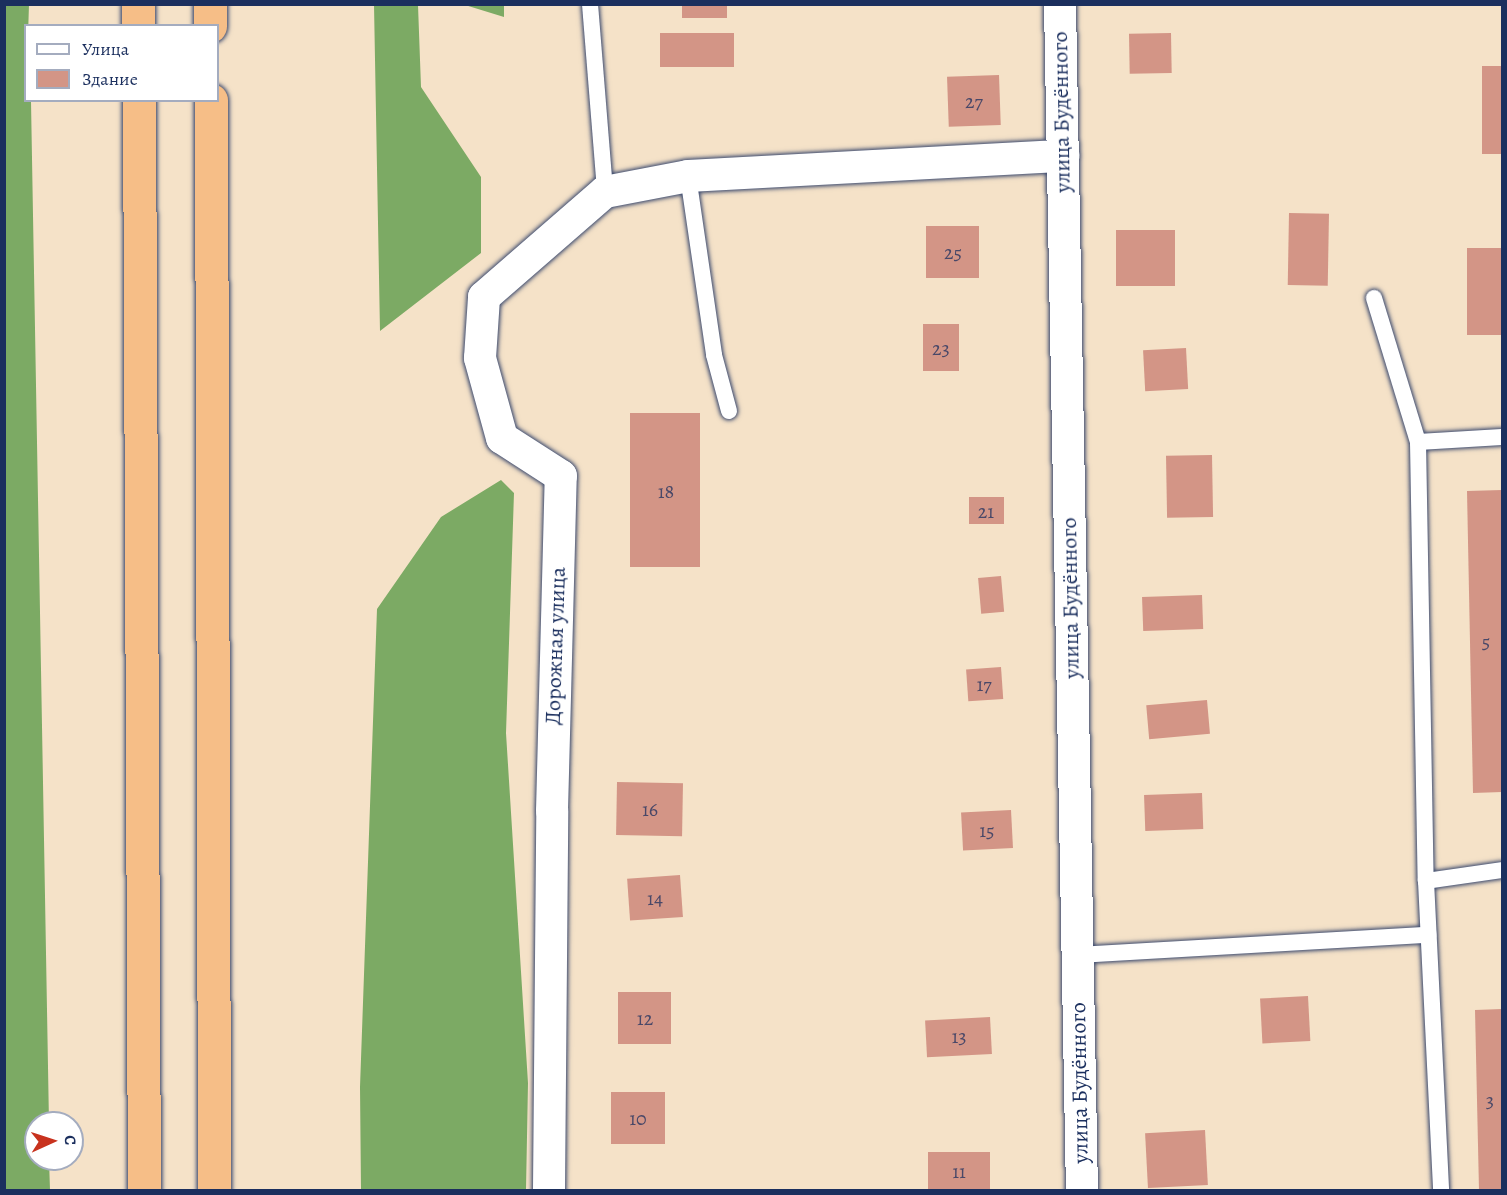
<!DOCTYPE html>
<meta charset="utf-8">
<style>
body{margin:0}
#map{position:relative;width:1507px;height:1195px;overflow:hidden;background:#f5e2c8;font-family:Alegreya,serif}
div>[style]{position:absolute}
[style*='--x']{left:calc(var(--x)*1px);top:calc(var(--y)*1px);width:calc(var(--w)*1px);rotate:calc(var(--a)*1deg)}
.forest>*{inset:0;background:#7caa64}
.building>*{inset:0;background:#d39586;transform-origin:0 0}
.roads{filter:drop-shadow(0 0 2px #3c4a6e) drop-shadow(0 0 2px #3c4a6e)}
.service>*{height:16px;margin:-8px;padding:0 8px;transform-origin:8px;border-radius:8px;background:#fff}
.minor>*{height:32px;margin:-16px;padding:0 16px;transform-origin:16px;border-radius:16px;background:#fff}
.trunk>*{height:33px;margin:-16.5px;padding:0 16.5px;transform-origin:16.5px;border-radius:16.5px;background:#f6be87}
span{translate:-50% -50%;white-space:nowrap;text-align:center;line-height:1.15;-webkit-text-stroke:6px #fff;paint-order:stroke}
.number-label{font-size:20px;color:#494868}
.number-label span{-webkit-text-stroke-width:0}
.street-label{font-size:22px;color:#1b2f5e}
.frame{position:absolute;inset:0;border:6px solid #1b2f5e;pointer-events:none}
.legend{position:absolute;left:24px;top:24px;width:195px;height:78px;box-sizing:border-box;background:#fff;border:2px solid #a4acbf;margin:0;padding:8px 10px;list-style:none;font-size:18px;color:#1b2f5e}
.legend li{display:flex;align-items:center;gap:12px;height:30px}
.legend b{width:30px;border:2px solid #a4acbf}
.north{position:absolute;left:24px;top:1111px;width:60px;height:60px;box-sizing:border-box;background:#fff;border:2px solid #a4acbf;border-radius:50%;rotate:87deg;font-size:16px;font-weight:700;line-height:24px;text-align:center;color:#1b2f5e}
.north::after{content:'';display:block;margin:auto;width:21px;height:27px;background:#c8321e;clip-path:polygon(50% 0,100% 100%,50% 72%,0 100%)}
</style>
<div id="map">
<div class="forest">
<div style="clip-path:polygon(29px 4px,26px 100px,31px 101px,49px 1123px,36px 1123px,36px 1159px,49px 1159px,50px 1190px,5px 1190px,4px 5px)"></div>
<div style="clip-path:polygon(374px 5px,418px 5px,421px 87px,481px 177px,481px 253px,380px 331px)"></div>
<div style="clip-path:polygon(465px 5px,504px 5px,504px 17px)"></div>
<div style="clip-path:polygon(501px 480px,514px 493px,506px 733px,528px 1083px,526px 1190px,361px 1190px,360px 1087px,377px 609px,441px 517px)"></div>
</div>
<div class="building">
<div style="left:682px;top:4px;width:45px;height:14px"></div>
<div style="left:734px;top:33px;width:34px;height:74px;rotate:90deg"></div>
<div style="left:1171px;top:33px;width:40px;height:42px;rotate:89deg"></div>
<div style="left:1482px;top:66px;width:20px;height:88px"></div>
<div style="left:999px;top:75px;width:50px;height:52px;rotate:88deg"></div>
<div style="left:1289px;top:213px;width:40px;height:72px;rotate:1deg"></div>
<div style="left:926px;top:226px;width:53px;height:52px"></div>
<div style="left:1116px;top:230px;width:59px;height:56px"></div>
<div style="left:1467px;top:248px;width:35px;height:87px"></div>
<div style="left:923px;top:324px;width:36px;height:47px"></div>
<div style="left:1186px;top:348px;width:41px;height:43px;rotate:87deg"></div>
<div style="left:700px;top:413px;width:154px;height:70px;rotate:90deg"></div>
<div style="left:1212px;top:455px;width:62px;height:46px;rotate:89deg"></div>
<div style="clip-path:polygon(1502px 490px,1502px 792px,1473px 793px,1467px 491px)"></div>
<div style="left:969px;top:497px;width:35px;height:27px"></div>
<div style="left:1001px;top:576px;width:36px;height:23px;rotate:85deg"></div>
<div style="left:1202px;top:595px;width:34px;height:60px;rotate:88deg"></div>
<div style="left:1001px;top:667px;width:32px;height:35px;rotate:86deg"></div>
<div style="left:1207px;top:700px;width:34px;height:61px;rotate:85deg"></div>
<div style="left:617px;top:782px;width:66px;height:53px;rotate:1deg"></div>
<div style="left:1202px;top:793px;width:36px;height:58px;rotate:88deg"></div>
<div style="left:1011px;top:810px;width:38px;height:50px;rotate:87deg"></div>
<div style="left:680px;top:875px;width:42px;height:53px;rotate:86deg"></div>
<div style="left:618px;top:992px;width:53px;height:52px"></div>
<div style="left:1308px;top:996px;width:45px;height:48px;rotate:87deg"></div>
<div style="clip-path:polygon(1502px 1009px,1502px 1190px,1479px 1190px,1475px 1010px)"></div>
<div style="left:990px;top:1017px;width:37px;height:65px;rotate:87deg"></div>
<div style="left:665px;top:1092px;width:52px;height:54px;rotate:90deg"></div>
<div style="left:1205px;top:1130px;width:55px;height:60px;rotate:87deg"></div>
<div style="left:928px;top:1152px;width:62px;height:38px"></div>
</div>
<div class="roads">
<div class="service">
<div style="--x:590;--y:4;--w:189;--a:85.4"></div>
<div style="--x:688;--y:176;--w:181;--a:81.7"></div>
<div style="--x:714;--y:355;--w:58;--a:75"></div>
<div style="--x:1374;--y:298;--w:151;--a:73"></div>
<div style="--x:1418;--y:442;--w:439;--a:89"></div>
<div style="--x:1426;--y:881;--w:309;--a:87.2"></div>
<div style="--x:1418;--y:442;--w:84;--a:-3.4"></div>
<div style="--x:1426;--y:881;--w:77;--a:-8.2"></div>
<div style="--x:1077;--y:955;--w:352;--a:-3.3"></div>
</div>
<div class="minor">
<div style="--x:1060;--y:4;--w:1186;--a:88.94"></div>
<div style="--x:549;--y:1190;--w:379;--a:-89.5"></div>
<div style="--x:552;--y:811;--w:335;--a:-88.5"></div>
<div style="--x:561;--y:476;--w:70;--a:-147.2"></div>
<div style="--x:502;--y:438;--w:83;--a:-105.4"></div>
<div style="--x:480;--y:358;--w:61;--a:-86.2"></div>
<div style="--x:484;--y:297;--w:160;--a:-41"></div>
<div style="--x:605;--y:192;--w:85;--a:-10.9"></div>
<div style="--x:688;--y:176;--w:376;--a:-3.1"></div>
</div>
<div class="trunk">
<div style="--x:138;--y:4;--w:22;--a:90"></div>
<div style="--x:210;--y:4;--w:22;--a:90"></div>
<div style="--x:139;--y:100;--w:1090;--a:89.74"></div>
<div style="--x:211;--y:100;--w:1090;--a:89.84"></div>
</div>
</div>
<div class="number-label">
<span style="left:974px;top:101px">27</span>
<span style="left:953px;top:252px">25</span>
<span style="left:941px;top:348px">23</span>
<span style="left:666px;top:491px">18</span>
<span style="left:986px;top:511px">21</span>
<span style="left:1486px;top:641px">5</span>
<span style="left:984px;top:684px">17</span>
<span style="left:650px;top:809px">16</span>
<span style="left:987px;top:830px">15</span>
<span style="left:655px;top:898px">14</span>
<span style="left:645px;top:1018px">12</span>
<span style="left:959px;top:1036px">13</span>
<span style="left:1490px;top:1100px">3</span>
<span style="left:638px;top:1118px">10</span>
<span style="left:959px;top:1171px">11</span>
</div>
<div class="street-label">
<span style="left:1062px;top:112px;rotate:-91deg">улица Будённого</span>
<span style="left:1071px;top:598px;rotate:-91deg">улица Будённого</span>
<span style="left:556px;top:646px;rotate:-88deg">Дорожная улица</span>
<span style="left:1080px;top:1083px;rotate:-91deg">улица Будённого</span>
</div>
<div class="frame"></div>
<ul class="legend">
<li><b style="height:8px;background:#fff"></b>Улица</li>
<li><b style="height:16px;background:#d39586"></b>Здание</li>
</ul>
<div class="north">С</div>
</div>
